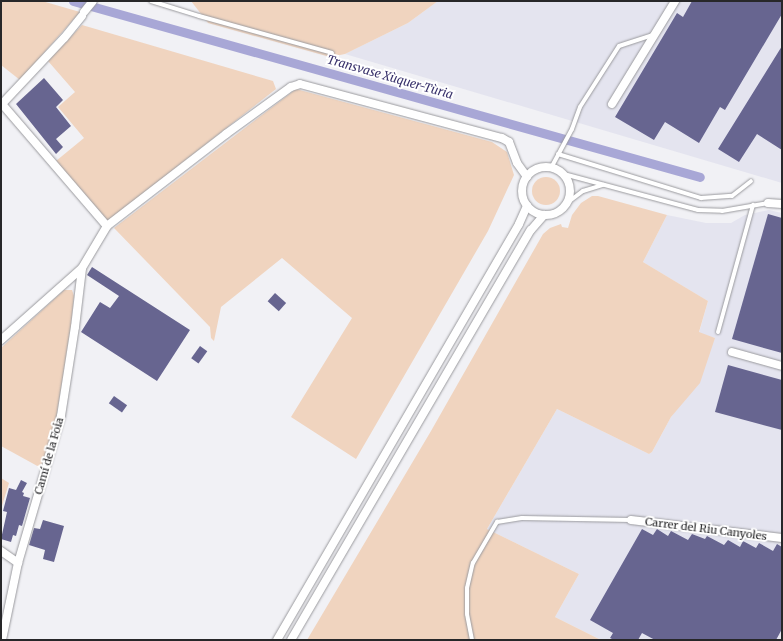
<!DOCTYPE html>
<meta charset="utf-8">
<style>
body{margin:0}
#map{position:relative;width:783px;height:641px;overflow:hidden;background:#f1f1f5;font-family:Merriweather,serif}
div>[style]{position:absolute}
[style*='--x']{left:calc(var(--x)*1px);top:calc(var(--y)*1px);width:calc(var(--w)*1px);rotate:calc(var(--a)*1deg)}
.built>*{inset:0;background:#e4e4ef}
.green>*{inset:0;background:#f0d4bf}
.round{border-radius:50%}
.canal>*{height:9px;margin:-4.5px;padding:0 4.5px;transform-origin:4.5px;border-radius:4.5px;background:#a8a7d6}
.building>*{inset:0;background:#676590;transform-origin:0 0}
.roads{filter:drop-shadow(0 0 1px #9a9a9e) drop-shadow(0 0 1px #9a9a9e)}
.service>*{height:4px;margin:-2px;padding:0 2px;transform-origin:2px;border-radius:2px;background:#fff}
.minor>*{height:8px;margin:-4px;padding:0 4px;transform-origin:4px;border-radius:4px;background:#fff}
.minor>.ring{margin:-4px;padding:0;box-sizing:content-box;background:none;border:8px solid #fff;border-radius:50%}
span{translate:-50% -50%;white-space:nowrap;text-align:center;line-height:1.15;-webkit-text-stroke:4px #fff;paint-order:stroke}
.street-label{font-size:11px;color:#272729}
.water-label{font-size:12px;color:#37306a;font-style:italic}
.frame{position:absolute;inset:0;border:2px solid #272729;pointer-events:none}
</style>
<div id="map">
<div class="built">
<div style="clip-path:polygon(438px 1px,782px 1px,782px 183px,345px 54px,408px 23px)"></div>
<div style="clip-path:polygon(769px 210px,782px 213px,782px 640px,601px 640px,555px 617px,579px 574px,487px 529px,557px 409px,649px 454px,652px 452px,671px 417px,681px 403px,715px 338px,699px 333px,708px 301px,643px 262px,667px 215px,706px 223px,731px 223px,745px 215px)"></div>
</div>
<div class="green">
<div style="clip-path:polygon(1px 1px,42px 1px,80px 12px,20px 80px,1px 65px)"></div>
<div style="clip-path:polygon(191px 1px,438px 1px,408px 23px,345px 54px,330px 57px,208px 23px)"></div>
<div style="clip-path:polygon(82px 25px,273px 81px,276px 89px,108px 221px,56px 161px,84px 138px,58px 107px,75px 92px,48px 61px)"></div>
<div style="clip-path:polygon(296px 89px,492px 142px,507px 152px,514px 175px,488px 231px,356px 459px,291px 417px,352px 318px,282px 258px,221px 307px,214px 341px,211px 338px,210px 327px,114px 228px)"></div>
<div class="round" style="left:532px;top:177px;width:28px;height:28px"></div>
<div style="clip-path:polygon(592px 196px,598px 196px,667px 215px,643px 262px,708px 301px,699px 332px,715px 338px,700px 383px,671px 417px,652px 452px,649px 454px,557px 409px,487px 529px,579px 574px,555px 617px,601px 640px,307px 640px,431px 431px,543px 234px,550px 228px,561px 224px,562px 227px,568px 228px,572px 215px,581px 203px)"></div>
<div style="clip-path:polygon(64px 290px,72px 290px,74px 296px,71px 325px,56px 420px,41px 468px,1px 446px,1px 348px)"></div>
<div style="clip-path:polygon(1px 478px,9px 483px,1px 509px)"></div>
</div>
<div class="canal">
<div style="--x:73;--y:1;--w:651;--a:15.68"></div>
</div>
<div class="building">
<div style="clip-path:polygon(692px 1px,782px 1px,782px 14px,725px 110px,720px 107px,699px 143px,665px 122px,654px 140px,615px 117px,677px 13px,683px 17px)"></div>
<div style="clip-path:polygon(782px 46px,782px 150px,757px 134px,739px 162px,718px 149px)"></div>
<div style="clip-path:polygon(44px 78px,63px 100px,56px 107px,71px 126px,56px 139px,63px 147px,56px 154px,16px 104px)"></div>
<div style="clip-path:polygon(768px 214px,782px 218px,782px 353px,732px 339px)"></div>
<div style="clip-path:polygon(92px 267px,190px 330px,157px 381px,81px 332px,100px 302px,110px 308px,119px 296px,87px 275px)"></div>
<div style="left:275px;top:293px;width:15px;height:11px;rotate:42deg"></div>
<div style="left:200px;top:346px;width:9px;height:15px;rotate:36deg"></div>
<div style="clip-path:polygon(728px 365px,782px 380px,782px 430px,715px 412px)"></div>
<div style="left:114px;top:396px;width:16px;height:9px;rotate:35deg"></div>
<div style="clip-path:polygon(21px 480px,27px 483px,22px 492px,24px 493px,23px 496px,30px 498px,22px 526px,19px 525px,16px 536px,13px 535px,11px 542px,1px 539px,7px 512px,3px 511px,9px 488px,16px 490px)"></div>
<div style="clip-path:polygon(43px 520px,64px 526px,54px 562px,43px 559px,45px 550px,29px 545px,34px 528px,40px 529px)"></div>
<div style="clip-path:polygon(642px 529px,653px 535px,657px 529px,668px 536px,671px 531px,688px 540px,692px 534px,705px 539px,707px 536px,724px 545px,728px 540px,740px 547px,743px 541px,756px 548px,759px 543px,773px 551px,777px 544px,782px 547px,782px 629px,776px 640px,655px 640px,642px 633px,638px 640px,614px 640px,610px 638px,613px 633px,590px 620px)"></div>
</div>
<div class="roads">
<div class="service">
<div style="--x:151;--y:1;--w:50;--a:17.4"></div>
<div style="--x:199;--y:16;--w:138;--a:15.5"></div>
<div style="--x:558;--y:154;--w:150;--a:17.1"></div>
<div style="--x:701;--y:198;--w:31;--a:-4"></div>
<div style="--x:732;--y:196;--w:24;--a:-38"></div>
<div style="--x:551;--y:168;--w:44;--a:-61.7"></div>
<div style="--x:572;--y:129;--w:23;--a:-70"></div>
<div style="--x:580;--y:107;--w:72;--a:-57.4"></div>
<div style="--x:619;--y:46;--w:35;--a:-18"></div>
<div style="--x:560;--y:173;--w:143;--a:15"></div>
<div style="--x:698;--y:210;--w:24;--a:2"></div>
<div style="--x:722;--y:211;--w:47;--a:-9.9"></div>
<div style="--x:567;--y:203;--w:20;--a:-37"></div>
<div style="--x:583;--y:191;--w:21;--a:-17"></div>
<div style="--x:718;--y:332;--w:132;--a:-74.6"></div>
<div style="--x:472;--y:640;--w:26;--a:-101"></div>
<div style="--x:467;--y:614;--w:26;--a:-90"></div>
<div style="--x:467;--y:588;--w:26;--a:-77"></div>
<div style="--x:473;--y:563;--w:48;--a:-59.7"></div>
<div style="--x:497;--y:522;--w:25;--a:-9"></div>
<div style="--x:522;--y:518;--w:109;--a:1.1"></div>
</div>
<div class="minor">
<div style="--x:84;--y:12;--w:14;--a:-51"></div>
<div style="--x:82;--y:16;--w:28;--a:129"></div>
<div style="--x:64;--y:38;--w:91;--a:133.2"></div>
<div style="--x:2;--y:104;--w:161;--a:49.3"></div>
<div style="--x:612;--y:104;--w:121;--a:-58.5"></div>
<div class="ring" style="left:522px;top:167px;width:40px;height:40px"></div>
<div style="--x:768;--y:203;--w:14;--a:4"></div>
<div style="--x:1;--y:340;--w:108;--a:-41.6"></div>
<div style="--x:82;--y:268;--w:49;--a:-59.2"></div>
<div style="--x:107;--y:226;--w:150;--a:-37.7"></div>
<div style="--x:226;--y:134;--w:80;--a:-35.9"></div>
<div style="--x:291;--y:87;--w:9;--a:-18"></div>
<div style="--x:300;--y:84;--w:209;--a:15"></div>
<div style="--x:502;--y:138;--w:8;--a:30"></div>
<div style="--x:509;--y:142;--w:22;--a:69"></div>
<div style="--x:517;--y:163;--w:17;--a:54"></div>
<div style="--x:732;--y:352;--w:52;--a:15.6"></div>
<div style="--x:631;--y:520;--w:152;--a:6.8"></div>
<div style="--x:1;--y:551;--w:21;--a:35"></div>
<div style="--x:2;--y:640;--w:79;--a:-78.3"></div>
<div style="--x:18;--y:563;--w:153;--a:-73.7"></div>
<div style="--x:61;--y:416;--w:90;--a:-81.1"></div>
<div style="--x:75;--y:327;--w:59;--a:-83.2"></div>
<div style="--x:277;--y:640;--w:481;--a:-59.8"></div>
<div style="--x:519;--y:224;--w:20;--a:-66"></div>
<div style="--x:291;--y:640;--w:475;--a:-59.7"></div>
<div style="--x:531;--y:230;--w:20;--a:-49"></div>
</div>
</div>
<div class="street-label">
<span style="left:49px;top:456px;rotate:-74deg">Camí de la Foia</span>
<span style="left:706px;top:529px;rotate:7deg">Carrer del Riu Canyoles</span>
</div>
<div class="water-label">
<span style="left:390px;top:77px;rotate:16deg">Transvase Xùquer-Tùria</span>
</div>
<div class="frame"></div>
</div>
